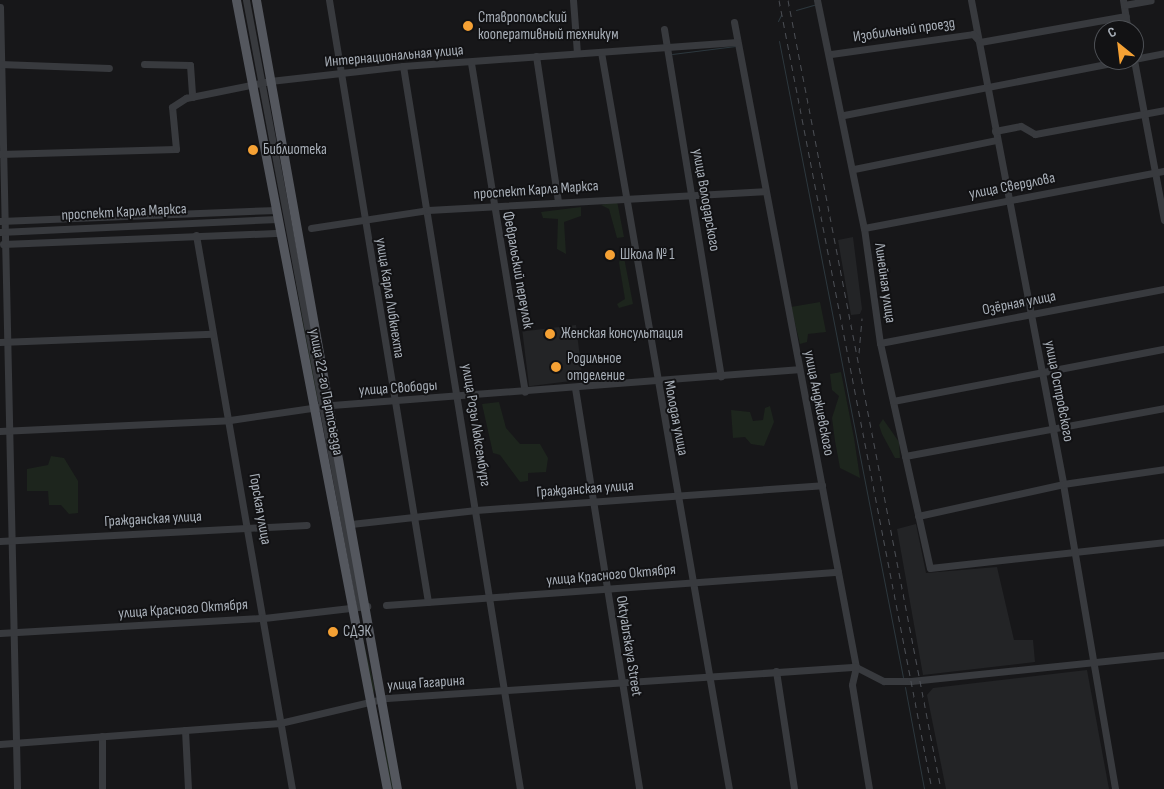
<!DOCTYPE html>
<meta charset="utf-8">
<style>
body{margin:0}
#map{position:relative;width:1164px;height:789px;overflow:hidden;background:#171719;font-family:"Sofia Sans Condensed",sans-serif}
div>[style]{position:absolute}
[style*='--x']{left:calc(var(--x)*1px);top:calc(var(--y)*1px);width:calc(var(--w)*1px);rotate:calc(var(--a)*1deg)}
.built>*{inset:0;background:#232426;transform-origin:0 0}
.green>*{inset:0;background:#1d251d}
.stream>*{height:1px;margin:-0.5px;padding:0 0.5px;transform-origin:0.5px;border-radius:0.5px;background:#2d383e}
.minor>*{height:7px;margin:-3.5px;padding:0 3.5px;transform-origin:3.5px;border-radius:3.5px;background:#383a3e}
.major>*{height:9px;margin:-4.5px;padding:0 4.5px;transform-origin:4.5px;border-radius:4.5px;background:#54575e}
.rail>*{height:1px;margin-top:-0.5px;transform-origin:0;background:repeating-linear-gradient(90deg,#4b4e54 0 6px,transparent 0 11px)}
.dots>*{width:14px;height:14px;translate:-50% -50%;box-sizing:border-box;border:2px solid #121214;border-radius:50%}
span{translate:-50% -50%;white-space:nowrap;text-align:center;line-height:1.15;-webkit-text-stroke:4px #121214;paint-order:stroke}
.poi-label{font-size:15px;color:#a9b0b9}
.left{translate:0 -50%;text-align:left}
.street-label{font-size:15px;color:#a9b0b9}
.north{position:absolute;left:1094px;top:20px;width:50px;height:50px;box-sizing:border-box;background:#121214;border:1px solid #4e5156;border-radius:50%;rotate:331deg;font-size:14px;font-weight:700;line-height:20px;text-align:center;color:#a9b0b9}
.north::after{content:'';display:block;margin:auto;width:18px;height:22px;background:#f5a134;clip-path:polygon(50% 0,100% 100%,50% 72%,0 100%)}
</style>
<div id="map">
<div class="built">
<div style="clip-path:polygon(853px 237px,862px 309px,860px 314px,851px 315px,838px 240px)"></div>
<div style="left:576px;top:325px;width:55px;height:54px;rotate:83deg"></div>
<div style="clip-path:polygon(916px 524px,926px 573px,997px 567px,1014px 640px,1033px 640px,1035px 662px,923px 675px,897px 529px)"></div>
<div style="clip-path:polygon(1087px 670px,1109px 789px,946px 789px,927px 695px,933px 688px)"></div>
</div>
<div class="green">
<div style="clip-path:polygon(617px 201px,624px 237px,617px 238px,609px 209px,601px 205px)"></div>
<div style="clip-path:polygon(581px 207px,581px 216px,564px 222px,566px 254px,557px 249px,558px 219px,543px 218px,541px 212px)"></div>
<div style="clip-path:polygon(289px 241px,320px 403px,316px 399px)"></div>
<div style="clip-path:polygon(622px 247px,633px 304px,619px 308px,617px 304px,625px 299px,619px 263px)"></div>
<div style="clip-path:polygon(820px 302px,826px 332px,808px 334px,807px 342px,800px 344px,791px 307px)"></div>
<div style="clip-path:polygon(841px 372px,854px 438px,860px 478px,840px 468px,835px 441px,832px 418px,839px 396px,832px 390px,830px 374px)"></div>
<div style="clip-path:polygon(499px 402px,506px 428px,520px 444px,540px 444px,548px 458px,546px 472px,528px 473px,528px 481px,520px 482px,500px 455px,493px 453px,482px 404px)"></div>
<div style="clip-path:polygon(770px 406px,774px 422px,764px 446px,751px 444px,745px 437px,733px 438px,731px 410px,750px 412px,753px 421px,763px 420px,765px 408px)"></div>
<div style="clip-path:polygon(883px 419px,899px 442px,900px 458px,895px 458px,882px 434px,879px 425px)"></div>
<div style="clip-path:polygon(51px 456px,64px 458px,78px 481px,78px 513px,69px 514px,61px 505px,49px 505px,48px 491px,27px 491px,27px 469px,48px 465px)"></div>
<div style="clip-path:polygon(356px 609px,375px 689px,373px 693px)"></div>
<div style="clip-path:polygon(380px 712px,394px 789px,390px 789px)"></div>
</div>
<div class="stream">
<div style="--x:796;--y:10;--w:19;--a:-16"></div>
<div style="--x:778;--y:21;--w:7;--a:-63"></div>
<div style="--x:779;--y:41;--w:648;--a:78.97"></div>
<div style="--x:672;--y:54;--w:64;--a:-7.2"></div>
<div style="--x:905;--y:687;--w:104;--a:79.4"></div>
</div>
<div class="minor">
<div style="--x:246;--y:0;--w:613;--a:79.37"></div>
<div style="--x:329;--y:0;--w:610;--a:80.66"></div>
<div style="--x:573;--y:0;--w:53;--a:85.7"></div>
<div style="--x:817;--y:0;--w:233;--a:78.4"></div>
<div style="--x:864;--y:228;--w:116;--a:82.1"></div>
<div style="--x:880;--y:343;--w:230;--a:77.5"></div>
<div style="--x:930;--y:568;--w:235;--a:-6.3"></div>
<div style="--x:971;--y:0;--w:493;--a:79.2"></div>
<div style="--x:1063;--y:484;--w:309;--a:80.3"></div>
<div style="--x:1123;--y:0;--w:30;--a:81"></div>
<div style="--x:1124;--y:5;--w:27;--a:-10"></div>
<div style="--x:0;--y:7;--w:782;--a:88.75"></div>
<div style="--x:734;--y:22;--w:656;--a:79.29"></div>
<div style="--x:856;--y:667;--w:18;--a:103"></div>
<div style="--x:852;--y:685;--w:105;--a:80.7"></div>
<div style="--x:664;--y:29;--w:352;--a:80.7"></div>
<div style="--x:601;--y:52;--w:748;--a:80.15"></div>
<div style="--x:831;--y:54;--w:143;--a:-8"></div>
<div style="--x:973;--y:34;--w:11;--a:49"></div>
<div style="--x:980;--y:42;--w:148;--a:-10.1"></div>
<div style="--x:536;--y:56;--w:148;--a:81.4"></div>
<div style="--x:1134;--y:59;--w:31;--a:-11"></div>
<div style="--x:1134;--y:60;--w:163;--a:79.4"></div>
<div style="--x:471;--y:63;--w:333;--a:80.7"></div>
<div style="--x:0;--y:64;--w:109;--a:2.1"></div>
<div style="--x:144;--y:64;--w:46;--a:1.2"></div>
<div style="--x:190;--y:65;--w:32;--a:86"></div>
<div style="--x:403;--y:66;--w:732;--a:80.81"></div>
<div style="--x:844;--y:115;--w:288;--a:-11"></div>
<div style="--x:995;--y:131;--w:26;--a:-11"></div>
<div style="--x:1021;--y:126;--w:16;--a:30"></div>
<div style="--x:1035;--y:134;--w:131;--a:-10.5"></div>
<div style="--x:0;--y:154;--w:176;--a:-1.6"></div>
<div style="--x:176;--y:149;--w:42;--a:-95.4"></div>
<div style="--x:172;--y:107;--w:17;--a:-33"></div>
<div style="--x:186;--y:98;--w:86;--a:-11.4"></div>
<div style="--x:270;--y:81;--w:134;--a:-6.4"></div>
<div style="--x:403;--y:66;--w:335;--a:-4.1"></div>
<div style="--x:854;--y:169;--w:146;--a:-11.5"></div>
<div style="--x:0;--y:221;--w:277;--a:-2.3"></div>
<div style="--x:311;--y:228;--w:118;--a:-8.7"></div>
<div style="--x:428;--y:210;--w:336;--a:-3.2"></div>
<div style="--x:864;--y:228;--w:305;--a:-10.8"></div>
<div style="--x:0;--y:232;--w:278;--a:-2.7"></div>
<div style="--x:196;--y:235;--w:562;--a:80.17"></div>
<div style="--x:3;--y:244;--w:278;--a:-2.3"></div>
<div style="--x:0;--y:342;--w:212;--a:-2.2"></div>
<div style="--x:880;--y:343;--w:289;--a:-10.8"></div>
<div style="--x:575;--y:388;--w:406;--a:80.9"></div>
<div style="--x:893;--y:401;--w:276;--a:-10.9"></div>
<div style="--x:0;--y:431;--w:230;--a:-2.7"></div>
<div style="--x:230;--y:420;--w:103;--a:-8.4"></div>
<div style="--x:332;--y:405;--w:467;--a:-4.4"></div>
<div style="--x:905;--y:456;--w:263;--a:-10.5"></div>
<div style="--x:918;--y:516;--w:148;--a:-12.4"></div>
<div style="--x:1063;--y:484;--w:102;--a:-8.4"></div>
<div style="--x:351;--y:524;--w:126;--a:-6.4"></div>
<div style="--x:476;--y:510;--w:347;--a:-4.1"></div>
<div style="--x:0;--y:541;--w:307;--a:-3"></div>
<div style="--x:386;--y:605;--w:453;--a:-4.2"></div>
<div style="--x:0;--y:633;--w:264;--a:-3.3"></div>
<div style="--x:264;--y:618;--w:104;--a:-6.6"></div>
<div style="--x:856;--y:667;--w:31;--a:27"></div>
<div style="--x:884;--y:681;--w:27;--a:0"></div>
<div style="--x:911;--y:681;--w:254;--a:-5.9"></div>
<div style="--x:776;--y:671;--w:119;--a:81.3"></div>
<div style="--x:185;--y:730;--w:59;--a:87.1"></div>
<div style="--x:102;--y:736;--w:53;--a:90"></div>
<div style="--x:0;--y:744;--w:281;--a:-4.3"></div>
<div style="--x:280;--y:723;--w:110;--a:-13.2"></div>
<div style="--x:387;--y:698;--w:470;--a:-3.8"></div>
</div>
<div class="major">
<div style="--x:236;--y:0;--w:803;--a:79.17"></div>
<div style="--x:256;--y:0;--w:801;--a:79.87"></div>
</div>
<div class="rail">
<div style="--x:779;--y:0;--w:804;--a:79.03"></div>
<div style="--x:788;--y:0;--w:804;--a:79.03"></div>
<div style="--x:859;--y:353;--w:35;--a:-85"></div>
</div>
<div class="dots">
<div style="left:468px;top:26px;background:#f5a134"></div>
<div style="left:253px;top:150px;background:#f5a134"></div>
<div style="left:610px;top:255px;background:#f5a134"></div>
<div style="left:550px;top:334px;background:#f5a134"></div>
<div style="left:556px;top:367px;background:#f5a134"></div>
<div style="left:333px;top:632px;background:#f5a134"></div>
</div>
<div class="poi-label">
<span class="left" style="left:478px;top:26px">Ставропольский<br>кооперативный техникум</span>
<span class="left" style="left:263px;top:150px">Библиотека</span>
<span class="left" style="left:620px;top:255px">Школа № 1</span>
<span class="left" style="left:561px;top:334px">Женская консультация</span>
<span class="left" style="left:567px;top:367px">Родильное<br>отделение</span>
<span class="left" style="left:343px;top:632px">СДЭК</span>
</div>
<div class="street-label">
<span style="left:904px;top:30px;rotate:-8deg">Изобильный проезд</span>
<span style="left:394px;top:56px;rotate:-5deg">Интернациональная улица</span>
<span style="left:1012px;top:186px;rotate:-11deg">улица Свердлова</span>
<span style="left:536px;top:190px;rotate:-4deg">проспект Карла Маркса</span>
<span style="left:706px;top:200px;rotate:80deg">улица Володарского</span>
<span style="left:124px;top:212px;rotate:-3deg">проспект Карла Маркса</span>
<span style="left:518px;top:270px;rotate:80deg">Февральский переулок</span>
<span style="left:885px;top:283px;rotate:82deg">Линейная улица</span>
<span style="left:390px;top:298px;rotate:81deg">улица Карла Либкнехта</span>
<span style="left:1019px;top:303px;rotate:-11deg">Озёрная улица</span>
<span style="left:398px;top:388px;rotate:-4deg">улица Свободы</span>
<span style="left:1059px;top:391px;rotate:79deg">улица Островского</span>
<span style="left:326px;top:392px;rotate:79deg">улица 22-го Партсъезда</span>
<span style="left:819px;top:403px;rotate:79deg">улица Анджиевского</span>
<span style="left:676px;top:418px;rotate:79deg">Молодая улица</span>
<span style="left:476px;top:425px;rotate:81deg">улица Розы Люксембург</span>
<span style="left:585px;top:489px;rotate:-4deg">Гражданская улица</span>
<span style="left:260px;top:509px;rotate:80deg">Горская улица</span>
<span style="left:153px;top:519px;rotate:-3deg">Гражданская улица</span>
<span style="left:611px;top:575px;rotate:-5deg">улица Красного Октября</span>
<span style="left:183px;top:609px;rotate:-4deg">улица Красного Октября</span>
<span style="left:629px;top:646px;rotate:81deg">Oktyabrskaya Street</span>
<span style="left:426px;top:683px;rotate:-4deg">улица Гагарина</span>
</div>
<div class="north">С</div>
</div>
